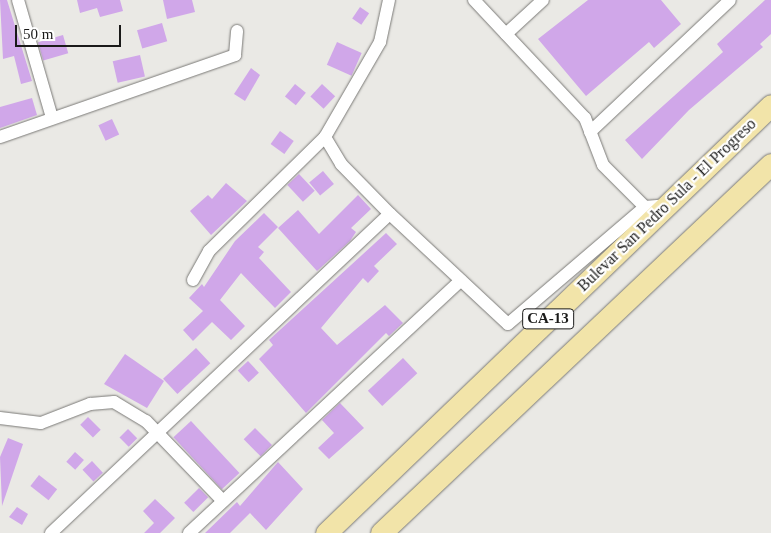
<!DOCTYPE html>
<style>
body{margin:0}
#map{position:relative;width:771px;height:533px;overflow:hidden;background:#eae9e5;font-family:Georgia,serif}
div>[style]{position:absolute}
[style*='--x']{left:calc(var(--x)*1px);top:calc(var(--y)*1px);width:calc(var(--w)*1px);rotate:calc(var(--a)*1deg)}
.building>*{inset:0;background:#d0a7e9;transform-origin:0 0}
.roads{filter:drop-shadow(0 0 1px #7a7976) drop-shadow(0 0 1px #7a7976)}
.street>*{height:12px;margin:-6px;padding:0 6px;transform-origin:6px;border-radius:6px;background:#fff}
.primary>*{height:21px;margin:-10.5px;padding:0 10.5px;transform-origin:10.5px;border-radius:10.5px;background:#f2e4a9}
span{translate:-50% -50%;white-space:nowrap;text-align:center;line-height:1.15;-webkit-text-stroke:4.5px #fff;paint-order:stroke}
.shield-label span{padding:1px 4px;background:#fff;border:1px solid;border-radius:4px;-webkit-text-stroke-width:0}
.shield-label{font-size:15px;color:#1a1a19;font-weight:700}
.street-label{font-size:16px;color:#1a1a19}
.scale{position:absolute;left:15px;top:25px;width:106px;height:22px;box-sizing:border-box;border:2px solid #1a1a19;border-top:0;padding-left:6px;font-size:15px;line-height:18px;white-space:nowrap;color:#1a1a19;-webkit-text-stroke:4px #fff;paint-order:stroke}
</style>
<div id="map">
<div class="building">
<div style="clip-path:polygon(0 0,7px 0,32px 81px,21px 84px,14px 56px,3px 59px)"></div>
<div style="clip-path:polygon(77px 0,120px 0,123px 11px,100px 17px,97px 8px,80px 13px)"></div>
<div style="clip-path:polygon(163px 0,192px 0,195px 12px,167px 19px)"></div>
<div style="clip-path:polygon(588px 0,661px 0,681px 24px,654px 48px,649px 42px,586px 96px,538px 39px)"></div>
<div style="clip-path:polygon(765px 0,771px 0,771px 34px,760px 44px,763px 47px,689px 110px,642px 159px,625px 140px,723px 52px,717px 44px)"></div>
<div style="left:360px;top:7px;width:11px;height:14px;rotate:34deg"></div>
<div style="left:162px;top:23px;width:19px;height:26px;rotate:74deg"></div>
<div style="left:63px;top:35px;width:19px;height:26px;rotate:74deg"></div>
<div style="left:337px;top:42px;width:27px;height:25px;rotate:24deg"></div>
<div style="left:140px;top:55px;width:22px;height:28px;rotate:77deg"></div>
<div style="clip-path:polygon(251px 68px,260px 75px,245px 101px,234px 94px)"></div>
<div style="left:295px;top:84px;width:14px;height:16px;rotate:39deg"></div>
<div style="left:322px;top:84px;width:18px;height:17px;rotate:43deg"></div>
<div style="clip-path:polygon(32px 98px,37px 115px,0 128px,0 107px)"></div>
<div style="left:112px;top:119px;width:17px;height:15px;rotate:65deg"></div>
<div style="left:280px;top:131px;width:17px;height:16px;rotate:36deg"></div>
<div style="left:323px;top:171px;width:17px;height:18px;rotate:50deg"></div>
<div style="left:299px;top:174px;width:23px;height:16px;rotate:47deg"></div>
<div style="clip-path:polygon(226px 183px,247px 201px,211px 235px,190px 211px,208px 195px,212px 199px)"></div>
<div style="clip-path:polygon(358px 195px,371px 209px,351px 228px,356px 232px,350px 241px,317px 271px,278px 228px,298px 210px,319px 234px)"></div>
<div style="clip-path:polygon(264px 213px,278px 227px,258px 247px,264px 252px,259px 258px,291px 292px,275px 308px,241px 273px,220px 300px,245px 326px,231px 340px,212px 322px,193px 341px,183px 330px,203px 311px,189px 298px,202px 284px,204px 287px,235px 241px)"></div>
<div style="clip-path:polygon(386px 233px,397px 244px,374px 266px,379px 271px,368px 283px,363px 278px,321px 328px,337px 345px,385px 305px,403px 323px,389px 336px,386px 333px,306px 413px,259px 359px,273px 345px,269px 340px)"></div>
<div style="left:196px;top:348px;width:21px;height:45px;rotate:47deg"></div>
<div style="clip-path:polygon(125px 354px,164px 381px,147px 408px,104px 384px)"></div>
<div style="left:403px;top:358px;width:21px;height:48px;rotate:47deg"></div>
<div style="left:248px;top:361px;width:16px;height:14px;rotate:47deg"></div>
<div style="clip-path:polygon(340px 403px,364px 428px,329px 459px,318px 448px,334px 433px,322px 420px)"></div>
<div style="left:88px;top:417px;width:18px;height:11px;rotate:45deg"></div>
<div style="left:191px;top:421px;width:71px;height:24px;rotate:47deg"></div>
<div style="left:255px;top:428px;width:24px;height:16px;rotate:45deg"></div>
<div style="left:128px;top:429px;width:13px;height:12px;rotate:45deg"></div>
<div style="clip-path:polygon(8px 438px,23px 444px,2px 506px,0 457px)"></div>
<div style="left:75px;top:452px;width:12px;height:13px;rotate:42deg"></div>
<div style="left:92px;top:461px;width:16px;height:13px;rotate:47deg"></div>
<div style="clip-path:polygon(278px 462px,303px 489px,266px 530px,250px 513px,230px 533px,205px 533px,237px 502px,240px 506px)"></div>
<div style="left:39px;top:475px;width:23px;height:14px;rotate:38deg"></div>
<div style="left:199px;top:488px;width:13px;height:21px;rotate:45deg"></div>
<div style="clip-path:polygon(155px 499px,175px 518px,160px 533px,144px 533px,154px 523px,143px 511px)"></div>
<div style="clip-path:polygon(17px 507px,28px 514px,22px 525px,9px 517px)"></div>
</div>
<div class="roads">
<div class="street">
<div style="--x:18;--y:0;--w:123;--a:73.9"></div>
<div style="--x:474;--y:0;--w:162;--a:46.8"></div>
<div style="--x:585;--y:118;--w:50;--a:69"></div>
<div style="--x:603;--y:165;--w:59;--a:45"></div>
<div style="--x:506;--y:34;--w:50;--a:-42.6"></div>
<div style="--x:590;--y:132;--w:192;--a:-43.3"></div>
<div style="--x:0;--y:137;--w:249;--a:-19.2"></div>
<div style="--x:235;--y:55;--w:24;--a:-85"></div>
<div style="--x:325;--y:137;--w:31;--a:59"></div>
<div style="--x:341;--y:164;--w:70;--a:45.6"></div>
<div style="--x:390;--y:214;--w:161;--a:43"></div>
<div style="--x:508;--y:324;--w:180;--a:-40.5"></div>
<div style="--x:645;--y:207;--w:21;--a:-5"></div>
<div style="--x:193;--y:280;--w:33;--a:-61"></div>
<div style="--x:209;--y:251;--w:163;--a:-44.5"></div>
<div style="--x:325;--y:137;--w:110;--a:-59.9"></div>
<div style="--x:380;--y:42;--w:43;--a:-77.9"></div>
<div style="--x:0;--y:418;--w:41;--a:7"></div>
<div style="--x:41;--y:423;--w:53;--a:-21.2"></div>
<div style="--x:90;--y:404;--w:24;--a:-5"></div>
<div style="--x:114;--y:402;--w:37;--a:31"></div>
<div style="--x:146;--y:421;--w:111;--a:46.1"></div>
<div style="--x:51;--y:533;--w:465;--a:-43.3"></div>
<div style="--x:189;--y:533;--w:371;--a:-42.9"></div>
</div>
<div class="primary">
<div style="--x:326;--y:533;--w:617;--a:-43.88"></div>
<div style="--x:381;--y:533;--w:537;--a:-43.42"></div>
</div>
</div>
<div class="shield-label">
<span style="left:548px;top:319px">CA-13</span>
</div>
<div class="street-label">
<span style="left:667px;top:205px;rotate:-44deg">Bulevar San Pedro Sula - El Progreso</span>
</div>
<div class="scale">50 m</div>
</div>
